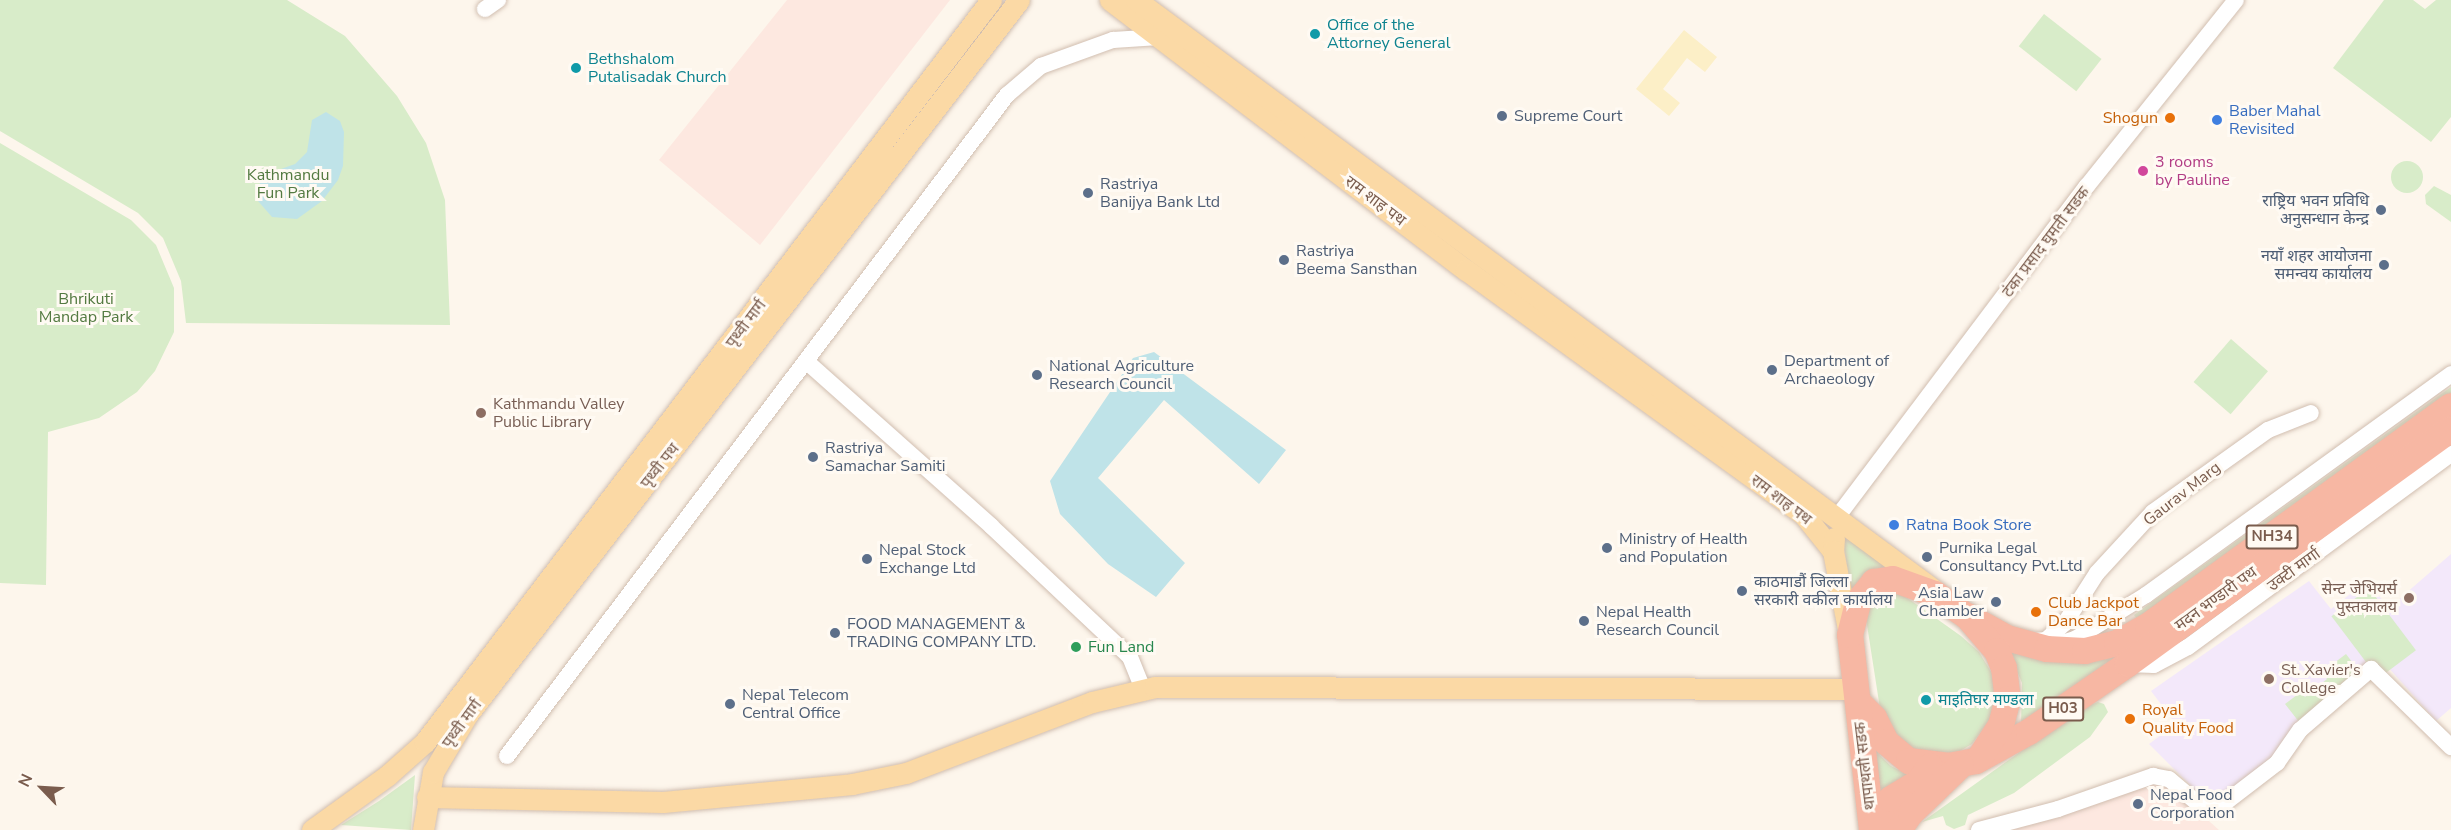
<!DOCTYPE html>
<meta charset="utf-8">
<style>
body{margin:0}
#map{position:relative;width:2451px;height:830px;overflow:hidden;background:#fdf6ec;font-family:"Nunito Sans","Noto Sans Devanagari",sans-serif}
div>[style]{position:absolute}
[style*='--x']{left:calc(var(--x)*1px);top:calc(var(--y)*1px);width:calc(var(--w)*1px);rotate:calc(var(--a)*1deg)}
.commercial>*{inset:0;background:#fde8e0}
.education>*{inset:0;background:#f3e8fa}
.green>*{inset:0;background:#d8ecc9;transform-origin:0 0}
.round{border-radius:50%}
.sand>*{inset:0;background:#fcefc7}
.water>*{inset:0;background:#bfe3e8}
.roads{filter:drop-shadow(0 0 2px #d1beb0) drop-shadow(0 0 2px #d1beb0)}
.minor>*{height:16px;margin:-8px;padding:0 8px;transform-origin:8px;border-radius:8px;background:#fff}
.major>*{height:21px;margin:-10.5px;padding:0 10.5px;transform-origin:10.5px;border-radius:10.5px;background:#fbd9a5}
.highway>*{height:26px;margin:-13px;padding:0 13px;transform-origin:13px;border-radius:13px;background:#f7b7a3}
.dots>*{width:16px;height:16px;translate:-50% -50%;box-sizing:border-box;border:3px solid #fffaf3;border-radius:50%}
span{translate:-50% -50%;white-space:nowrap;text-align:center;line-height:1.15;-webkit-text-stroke:6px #fffaf3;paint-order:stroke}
.shield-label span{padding:2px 4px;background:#fffaf3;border:2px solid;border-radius:4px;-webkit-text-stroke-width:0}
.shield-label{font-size:15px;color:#7a5c4d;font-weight:700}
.culture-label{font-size:16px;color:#0d838f}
.left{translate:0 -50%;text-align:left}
.shop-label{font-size:16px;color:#366cbe}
.service-label{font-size:16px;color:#4e5e75}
.right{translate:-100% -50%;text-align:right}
.food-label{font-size:16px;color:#c56008}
.hotel-label{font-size:16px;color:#b23c85}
.park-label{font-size:16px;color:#537a41}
.street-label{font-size:16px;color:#7a5c4d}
.education-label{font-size:16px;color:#785e54}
.leisure-label{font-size:16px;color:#27864d}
.north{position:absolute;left:12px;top:758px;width:60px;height:60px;-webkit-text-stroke:4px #fffaf3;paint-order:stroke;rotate:295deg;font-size:16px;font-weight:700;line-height:24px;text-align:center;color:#7a5c4d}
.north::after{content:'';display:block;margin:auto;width:21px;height:27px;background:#7a5c4d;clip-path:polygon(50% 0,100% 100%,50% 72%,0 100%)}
</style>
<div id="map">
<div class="commercial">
<div style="clip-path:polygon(787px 0,950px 0,760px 245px,659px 160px)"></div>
<div style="clip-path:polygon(2161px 778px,2219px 830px,2011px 830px)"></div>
</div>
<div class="education">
<div style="clip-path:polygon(2451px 554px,2451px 708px,2436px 721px,2387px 666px,2310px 721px,2277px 763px,2219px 799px,2201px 796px,2149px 744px,2176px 724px,2151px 691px,2309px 581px,2331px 609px,2367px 581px,2389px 608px)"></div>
</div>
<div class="green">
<div style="clip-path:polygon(0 0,287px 0,345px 36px,397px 96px,426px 143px,445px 200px,450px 325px,186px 323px,181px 281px,163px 238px,138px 213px,0 131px)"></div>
<div style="clip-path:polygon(2384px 0,2413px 0,2425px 9px,2436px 0,2451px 0,2451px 117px,2431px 142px,2333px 68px)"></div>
<div style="left:2044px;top:14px;width:73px;height:41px;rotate:38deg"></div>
<div style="clip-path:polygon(0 143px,131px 220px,156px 245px,174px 288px,174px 332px,155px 371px,137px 392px,99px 418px,48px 432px,46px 585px,0 583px)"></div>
<div class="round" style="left:2391px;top:161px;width:32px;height:32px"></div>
<div style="clip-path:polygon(2434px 186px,2451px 195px,2451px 222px,2426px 204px,2425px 195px)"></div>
<div style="left:2231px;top:339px;width:49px;height:57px;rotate:41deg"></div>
<div style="clip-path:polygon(2451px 387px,2451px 393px,2429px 410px,2137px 619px,2134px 615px)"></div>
<div style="clip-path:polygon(1842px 533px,1888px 569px,1866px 574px,1851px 591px)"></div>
<div style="clip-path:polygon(1881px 588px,1899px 592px,1961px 636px,1979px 652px,1993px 675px,1996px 694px,1990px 719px,1972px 744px,1955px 754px,1910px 753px,1881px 715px,1865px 612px)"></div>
<div style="left:2369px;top:588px;width:78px;height:47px;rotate:53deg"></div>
<div style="clip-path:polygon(2007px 648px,2111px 657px,2112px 659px,2021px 724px,2022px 683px)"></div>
<div style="clip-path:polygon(2346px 654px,2365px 679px,2303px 727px,2285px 704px,2301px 692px,2305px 697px,2327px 679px,2322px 672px)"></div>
<div style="clip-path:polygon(2098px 702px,2104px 704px,2108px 712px,2090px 737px,2014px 793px,1968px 815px,1965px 825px,1954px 829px,1946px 825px,1943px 816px,1922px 822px,2080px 709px)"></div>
<div style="clip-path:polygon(1873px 749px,1891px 766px,1910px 776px,1880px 804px)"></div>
<div style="clip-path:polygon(415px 775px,411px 830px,341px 825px,379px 801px)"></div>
</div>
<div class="sand">
<div style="clip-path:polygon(1684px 30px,1717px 57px,1705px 72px,1687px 58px,1663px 89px,1680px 103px,1669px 116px,1636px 89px)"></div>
</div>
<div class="water">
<div style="clip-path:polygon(326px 112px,340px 121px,344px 132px,343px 166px,338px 180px,322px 201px,297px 219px,272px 217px,258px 201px,260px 182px,267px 174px,295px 164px,307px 152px,312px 120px)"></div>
<div style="clip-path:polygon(1154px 352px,1286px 450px,1259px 484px,1164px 400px,1098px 478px,1185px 563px,1156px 597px,1108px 564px,1060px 514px,1050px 481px,1133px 358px)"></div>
</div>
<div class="roads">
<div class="minor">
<div style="--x:485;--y:9;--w:16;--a:-35"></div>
<div style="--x:806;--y:361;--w:248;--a:41.7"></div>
<div style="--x:991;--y:526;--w:191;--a:43.3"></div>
<div style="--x:1130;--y:657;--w:35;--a:68"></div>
<div style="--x:1838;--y:516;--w:413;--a:-53"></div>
<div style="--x:2087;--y:186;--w:238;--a:-51.3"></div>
<div style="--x:2035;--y:641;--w:11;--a:-5"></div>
<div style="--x:2046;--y:640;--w:25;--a:-42"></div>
<div style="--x:2065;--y:623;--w:59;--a:-57.4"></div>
<div style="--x:2097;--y:573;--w:83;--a:-47.4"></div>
<div style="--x:2153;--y:512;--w:141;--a:-35.5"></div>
<div style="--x:2268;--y:430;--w:46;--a:-21.6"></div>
<div style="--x:2056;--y:645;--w:20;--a:-18"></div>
<div style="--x:2075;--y:639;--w:84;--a:-31.8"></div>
<div style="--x:2146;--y:595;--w:377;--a:-35.9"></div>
<div style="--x:2128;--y:664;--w:26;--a:2"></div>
<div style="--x:2154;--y:665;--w:38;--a:-28"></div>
<div style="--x:2188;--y:647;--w:326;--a:-36.3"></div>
<div style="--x:507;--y:756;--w:829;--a:-52.9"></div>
<div style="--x:1007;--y:95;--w:45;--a:-40.5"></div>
<div style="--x:1041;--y:66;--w:77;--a:-19.9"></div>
<div style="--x:1113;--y:40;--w:46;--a:-3.7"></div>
<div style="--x:1979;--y:830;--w:82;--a:-14.9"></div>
<div style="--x:2058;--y:809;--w:101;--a:-19.2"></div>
<div style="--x:2153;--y:776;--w:16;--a:11"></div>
<div style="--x:2169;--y:779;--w:43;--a:40.3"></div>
<div style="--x:2202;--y:807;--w:19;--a:-3"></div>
<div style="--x:2221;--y:806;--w:71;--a:-37.5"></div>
<div style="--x:2277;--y:763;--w:40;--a:-55.1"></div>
<div style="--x:2300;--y:730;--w:94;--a:-40.7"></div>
<div style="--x:2371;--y:669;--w:112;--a:44.3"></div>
</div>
<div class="major">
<div style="--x:1110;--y:0;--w:447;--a:37.2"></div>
<div style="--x:1466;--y:270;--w:417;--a:35.9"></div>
<div style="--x:1804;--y:515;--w:46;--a:51.1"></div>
<div style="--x:1136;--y:0;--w:992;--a:36.48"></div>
<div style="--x:1834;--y:538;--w:13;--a:94"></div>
<div style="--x:1833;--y:551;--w:85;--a:79.1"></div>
<div style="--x:427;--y:797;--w:236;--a:1.2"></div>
<div style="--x:663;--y:802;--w:190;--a:-5.4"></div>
<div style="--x:852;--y:784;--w:55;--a:-11.5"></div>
<div style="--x:906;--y:773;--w:199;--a:-20.9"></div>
<div style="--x:1092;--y:702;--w:65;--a:-13.4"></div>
<div style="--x:1155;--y:687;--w:701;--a:0.16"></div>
<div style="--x:312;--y:830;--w:94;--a:-35.9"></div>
<div style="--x:388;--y:775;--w:50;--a:-41.7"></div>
<div style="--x:425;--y:742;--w:933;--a:-52.66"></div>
<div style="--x:423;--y:830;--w:59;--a:-80.2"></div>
<div style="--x:433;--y:772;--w:66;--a:-59.2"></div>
<div style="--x:467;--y:715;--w:903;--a:-52.33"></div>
</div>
<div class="highway">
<div style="--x:1967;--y:616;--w:46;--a:28.8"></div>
<div style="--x:2007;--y:638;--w:41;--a:15.4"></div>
<div style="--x:2047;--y:649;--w:38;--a:3"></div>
<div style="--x:2085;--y:651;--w:33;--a:-14"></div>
<div style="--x:2117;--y:643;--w:35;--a:-29"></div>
<div style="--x:2148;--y:626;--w:374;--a:-36"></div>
<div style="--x:1858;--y:702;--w:23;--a:45"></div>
<div style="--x:1874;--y:718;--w:27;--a:63"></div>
<div style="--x:1886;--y:742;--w:30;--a:40"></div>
<div style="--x:1909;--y:761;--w:39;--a:7"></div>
<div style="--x:1948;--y:766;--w:28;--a:-10"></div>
<div style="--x:1976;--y:761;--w:60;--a:-28.7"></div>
<div style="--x:2029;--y:732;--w:120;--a:-34.5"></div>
<div style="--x:2128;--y:664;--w:399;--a:-36"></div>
<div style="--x:1872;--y:830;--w:196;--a:-96.4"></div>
<div style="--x:1850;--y:635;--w:34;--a:-76"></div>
<div style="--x:1858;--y:602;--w:26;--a:-51"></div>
<div style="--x:1874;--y:582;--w:19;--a:-9"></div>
<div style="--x:1893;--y:579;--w:45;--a:19.7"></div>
<div style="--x:1935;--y:594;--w:39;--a:35"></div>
<div style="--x:1967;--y:616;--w:46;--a:49.4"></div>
<div style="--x:1997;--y:651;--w:18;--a:68"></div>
<div style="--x:2004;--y:668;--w:31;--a:83"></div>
<div style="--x:2008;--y:699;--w:27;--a:105"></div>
<div style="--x:2001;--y:725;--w:38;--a:123"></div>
<div style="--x:1872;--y:830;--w:36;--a:-58"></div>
<div style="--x:1891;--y:799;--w:33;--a:-31"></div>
<div style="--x:1919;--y:782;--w:19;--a:-55"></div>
<div style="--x:1899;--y:830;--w:21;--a:-55"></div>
<div style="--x:1911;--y:813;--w:69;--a:-43.8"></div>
</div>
</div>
<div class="dots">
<div style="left:1315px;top:34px;background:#0f9aa8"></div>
<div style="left:576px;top:68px;background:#0f9aa8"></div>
<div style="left:1502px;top:116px;background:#5c6f8a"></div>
<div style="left:2170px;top:118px;background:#e8710a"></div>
<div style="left:2217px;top:120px;background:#3f7fe0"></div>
<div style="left:2143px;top:171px;background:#d1479c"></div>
<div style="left:1088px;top:193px;background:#5c6f8a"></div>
<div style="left:2381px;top:210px;background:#5c6f8a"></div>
<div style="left:1284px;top:260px;background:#5c6f8a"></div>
<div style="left:2384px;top:265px;background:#5c6f8a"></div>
<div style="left:1772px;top:370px;background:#5c6f8a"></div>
<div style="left:1037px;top:375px;background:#5c6f8a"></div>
<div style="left:481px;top:413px;background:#8d6e63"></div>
<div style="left:813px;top:457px;background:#5c6f8a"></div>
<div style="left:1894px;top:525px;background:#3f7fe0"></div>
<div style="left:1607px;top:548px;background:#5c6f8a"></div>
<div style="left:1927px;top:557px;background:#5c6f8a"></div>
<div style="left:867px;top:559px;background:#5c6f8a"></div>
<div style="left:1742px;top:591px;background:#5c6f8a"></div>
<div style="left:2409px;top:598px;background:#8d6e63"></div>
<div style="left:1996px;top:602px;background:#5c6f8a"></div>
<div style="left:2036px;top:612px;background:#e8710a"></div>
<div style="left:1584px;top:621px;background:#5c6f8a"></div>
<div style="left:835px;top:633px;background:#5c6f8a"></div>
<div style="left:1076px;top:647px;background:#2e9e5b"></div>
<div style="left:2269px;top:679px;background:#8d6e63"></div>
<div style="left:1926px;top:700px;background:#0f9aa8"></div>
<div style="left:730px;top:704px;background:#5c6f8a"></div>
<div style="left:2130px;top:719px;background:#e8710a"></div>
<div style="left:2138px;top:804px;background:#5c6f8a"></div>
</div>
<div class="shield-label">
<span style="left:2272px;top:537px">NH34</span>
<span style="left:2063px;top:709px">H03</span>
</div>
<div class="culture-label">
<span class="left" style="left:1327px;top:34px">Office of the<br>Attorney General</span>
<span class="left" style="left:588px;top:68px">Bethshalom<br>Putalisadak Church</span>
<span class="left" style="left:1938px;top:700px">माइतिघर मण्डला</span>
</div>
<div class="shop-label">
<span class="left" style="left:2229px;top:120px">Baber Mahal<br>Revisited</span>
<span class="left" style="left:1906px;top:525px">Ratna Book Store</span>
</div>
<div class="service-label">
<span class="left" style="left:1514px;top:116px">Supreme Court</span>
<span class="left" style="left:1100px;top:193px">Rastriya<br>Banijya Bank Ltd</span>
<span class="right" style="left:2369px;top:210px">राष्ट्रिय भवन प्रविधि<br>अनुसन्धान केन्द्र</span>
<span class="left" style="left:1296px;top:260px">Rastriya<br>Beema Sansthan</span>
<span class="right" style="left:2372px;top:265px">नयाँ शहर आयोजना<br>समन्वय कार्यालय</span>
<span class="left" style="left:1784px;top:370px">Department of<br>Archaeology</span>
<span class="left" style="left:1049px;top:375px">National Agriculture<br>Research Council</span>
<span class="left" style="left:825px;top:457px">Rastriya<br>Samachar Samiti</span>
<span class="left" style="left:1619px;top:548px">Ministry of Health<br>and Population</span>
<span class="left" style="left:1939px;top:557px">Purnika Legal<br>Consultancy Pvt.Ltd</span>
<span class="left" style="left:879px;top:559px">Nepal Stock<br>Exchange Ltd</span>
<span class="left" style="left:1754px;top:591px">काठमाडौं जिल्ला<br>सरकारी वकील कार्यालय</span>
<span class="right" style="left:1984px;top:602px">Asia Law<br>Chamber</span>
<span class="left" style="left:1596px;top:621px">Nepal Health<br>Research Council</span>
<span class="left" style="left:847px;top:633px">FOOD MANAGEMENT &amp;<br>TRADING COMPANY LTD.</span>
<span class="left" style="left:742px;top:704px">Nepal Telecom<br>Central Office</span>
<span class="left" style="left:2150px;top:804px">Nepal Food<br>Corporation</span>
</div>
<div class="food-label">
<span class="right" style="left:2158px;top:118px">Shogun</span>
<span class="left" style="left:2048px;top:612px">Club Jackpot<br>Dance Bar</span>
<span class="left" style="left:2142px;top:719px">Royal<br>Quality Food</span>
</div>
<div class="hotel-label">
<span class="left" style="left:2155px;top:171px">3 rooms<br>by Pauline</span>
</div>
<div class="park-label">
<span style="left:288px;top:184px">Kathmandu<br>Fun Park</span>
<span style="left:86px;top:308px">Bhrikuti<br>Mandap Park</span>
</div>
<div class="street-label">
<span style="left:1375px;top:201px;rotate:37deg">राम शाह पथ</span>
<span style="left:2046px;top:242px;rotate:-53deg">टंका प्रसाद घुमती सडक</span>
<span style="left:746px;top:324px;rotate:-53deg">पृथ्वी मार्ग</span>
<span style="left:660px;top:466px;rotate:-52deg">पृथ्वी पथ</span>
<span style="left:2182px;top:494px;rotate:-38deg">Gaurav Marg</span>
<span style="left:1781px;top:500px;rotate:37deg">राम शाह पथ</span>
<span style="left:2294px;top:570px;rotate:-36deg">उक्टी मार्गा</span>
<span style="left:2216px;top:599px;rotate:-36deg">मदन भण्डारी पथ</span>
<span style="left:462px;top:724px;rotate:-54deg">पृथ्वी मार्ग</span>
<span style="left:1865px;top:766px;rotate:-97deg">थापाथली सडक</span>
</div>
<div class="education-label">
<span class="left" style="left:493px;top:413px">Kathmandu Valley<br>Public Library</span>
<span class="right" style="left:2397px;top:598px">सेन्ट जेभियर्स<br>पुस्तकालय</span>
<span class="left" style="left:2281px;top:679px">St. Xavier's<br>College</span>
</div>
<div class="leisure-label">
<span class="left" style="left:1088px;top:647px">Fun Land</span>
</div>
<div class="north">N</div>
</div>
